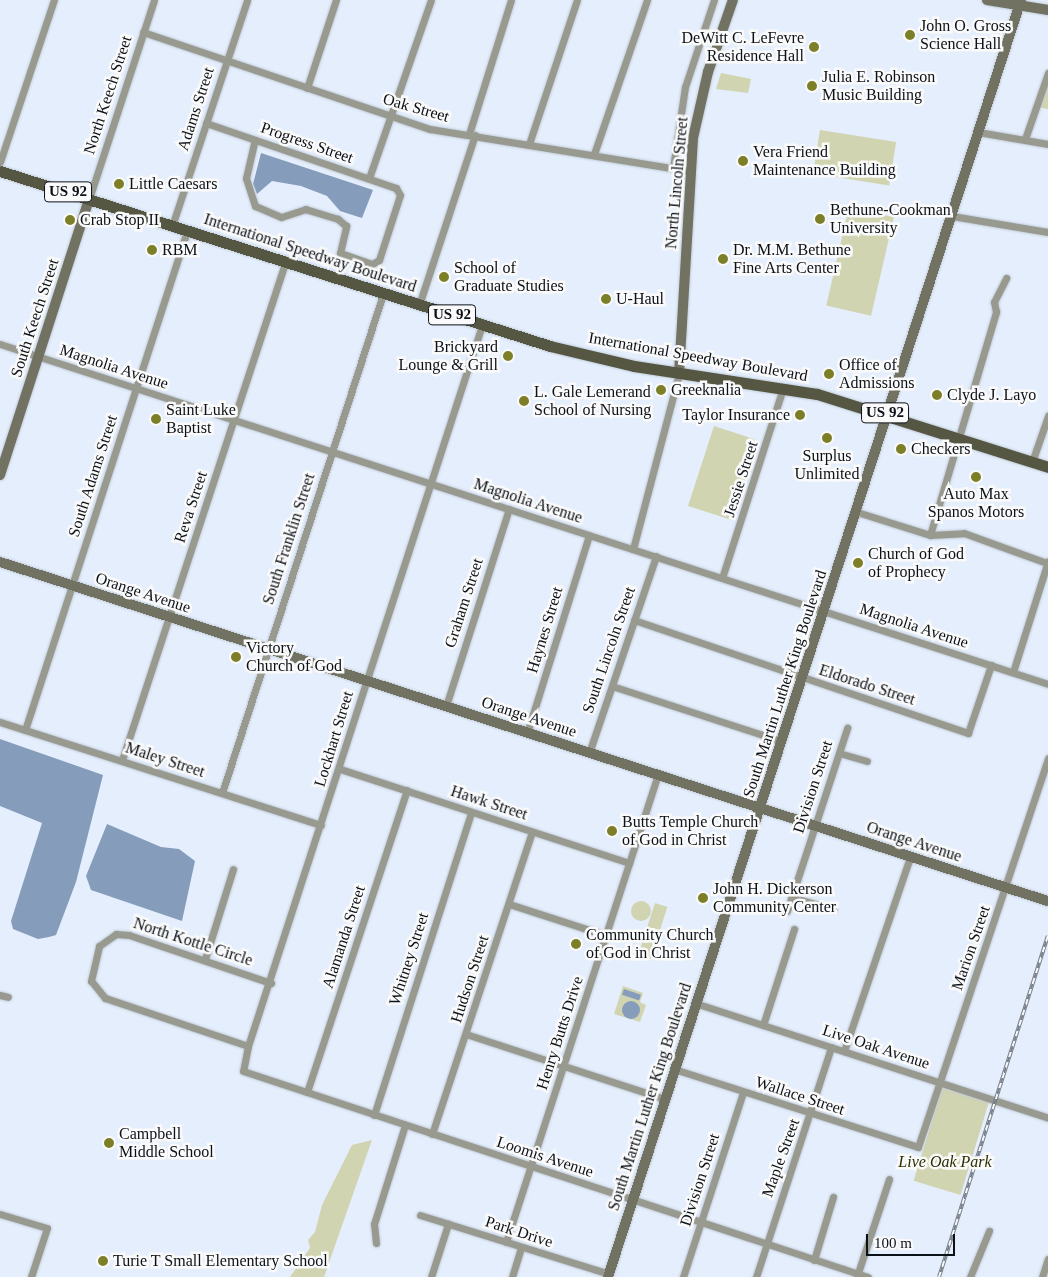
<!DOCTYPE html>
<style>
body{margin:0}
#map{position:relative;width:1048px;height:1277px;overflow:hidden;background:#e4eefc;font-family:Georgia,serif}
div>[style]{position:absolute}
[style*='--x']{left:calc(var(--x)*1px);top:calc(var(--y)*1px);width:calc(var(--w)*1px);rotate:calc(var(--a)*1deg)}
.green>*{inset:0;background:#d1d4b0;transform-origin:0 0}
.round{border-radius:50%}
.water>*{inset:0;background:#859dbb;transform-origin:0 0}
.roads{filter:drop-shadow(0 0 1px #c1cbd8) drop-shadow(0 0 1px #c1cbd8)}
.street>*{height:7px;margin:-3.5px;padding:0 3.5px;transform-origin:3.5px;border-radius:3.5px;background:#999a8f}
.secondary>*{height:10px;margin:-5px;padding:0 5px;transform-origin:5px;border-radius:5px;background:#717262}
.primary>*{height:11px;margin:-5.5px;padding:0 5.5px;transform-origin:5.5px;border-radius:5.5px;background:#555743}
.rail>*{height:4px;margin-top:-2px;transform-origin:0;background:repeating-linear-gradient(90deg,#fafafa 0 5.5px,#78808a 0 11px);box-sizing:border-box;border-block:1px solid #78808a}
.dots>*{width:14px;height:14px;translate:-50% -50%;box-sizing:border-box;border:2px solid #fafafa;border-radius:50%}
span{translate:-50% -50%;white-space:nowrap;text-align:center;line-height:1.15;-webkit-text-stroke:5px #fafafa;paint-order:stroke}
.shield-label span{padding:1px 4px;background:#fafafa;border:1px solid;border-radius:4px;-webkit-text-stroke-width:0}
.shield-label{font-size:15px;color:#0b1118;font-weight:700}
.poi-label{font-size:16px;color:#0b1118}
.left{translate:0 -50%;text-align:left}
.right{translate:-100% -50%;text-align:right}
.street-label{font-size:16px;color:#0b1118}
.park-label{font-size:16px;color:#2d2e00;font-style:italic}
.scale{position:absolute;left:866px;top:1234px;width:89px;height:22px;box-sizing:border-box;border:2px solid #0b1118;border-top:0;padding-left:6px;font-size:15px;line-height:18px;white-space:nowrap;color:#0b1118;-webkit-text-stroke:4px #fafafa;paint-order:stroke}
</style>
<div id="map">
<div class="green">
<div style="clip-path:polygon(721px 73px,751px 79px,748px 93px,716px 89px)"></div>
<div style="clip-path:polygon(1048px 73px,1048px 109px,1036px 107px)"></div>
<div style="left:820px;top:130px;width:77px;height:44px;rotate:9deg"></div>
<div style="left:849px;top:207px;width:46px;height:101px;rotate:13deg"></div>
<div style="left:714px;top:426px;width:46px;height:84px;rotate:18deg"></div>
<div class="round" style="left:631px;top:901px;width:20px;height:20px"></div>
<div style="left:655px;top:903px;width:13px;height:25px;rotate:18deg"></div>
<div style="left:646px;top:931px;width:13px;height:25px;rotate:18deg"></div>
<div style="clip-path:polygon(623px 986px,643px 993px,640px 1002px,646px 1005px,640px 1022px,614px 1014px)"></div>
<div style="left:942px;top:1088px;width:49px;height:97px;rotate:17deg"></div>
<div style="clip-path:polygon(372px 1140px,324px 1277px,290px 1277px,310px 1248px,308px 1240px,315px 1232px,322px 1205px,352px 1145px)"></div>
</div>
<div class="water">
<div style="clip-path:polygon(261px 153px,373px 190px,362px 218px,340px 211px,327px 196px,301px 186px,272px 181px,257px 194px,253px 184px)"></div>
<div style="clip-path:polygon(0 739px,103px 775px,76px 882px,56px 935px,49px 937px,38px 939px,13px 929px,11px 921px,42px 823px,0 806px)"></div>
<div style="clip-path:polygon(107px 824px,161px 847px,179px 849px,195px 861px,182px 921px,91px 890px,86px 876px)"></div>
<div style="left:624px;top:989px;width:18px;height:6px;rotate:19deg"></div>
<div class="round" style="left:622px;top:1001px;width:18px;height:18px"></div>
</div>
<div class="roads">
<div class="street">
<div style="--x:143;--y:32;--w:303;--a:18.7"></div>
<div style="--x:430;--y:129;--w:263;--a:9.2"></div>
<div style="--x:307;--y:88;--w:93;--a:-71.8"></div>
<div style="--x:206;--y:123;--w:201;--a:18.9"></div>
<div style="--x:396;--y:188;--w:8;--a:60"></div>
<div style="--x:400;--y:195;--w:68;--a:107.9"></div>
<div style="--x:379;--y:260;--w:8;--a:150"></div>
<div style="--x:372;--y:264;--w:34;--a:-161"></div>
<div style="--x:340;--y:253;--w:28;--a:-77"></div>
<div style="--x:346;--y:226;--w:11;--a:-139"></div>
<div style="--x:338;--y:219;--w:34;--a:-163"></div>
<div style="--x:306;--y:209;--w:26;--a:162"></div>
<div style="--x:281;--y:217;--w:28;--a:-157"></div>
<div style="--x:255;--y:206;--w:29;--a:-108"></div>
<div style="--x:246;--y:178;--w:39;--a:-77"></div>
<div style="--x:978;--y:132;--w:71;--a:9.7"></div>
<div style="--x:469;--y:134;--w:140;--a:-72.6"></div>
<div style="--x:1025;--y:139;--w:70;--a:-70.8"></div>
<div style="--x:529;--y:144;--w:152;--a:-71.6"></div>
<div style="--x:594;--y:154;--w:163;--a:-71"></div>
<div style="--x:0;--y:162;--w:171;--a:-71.6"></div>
<div style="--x:673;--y:168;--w:82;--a:-81.6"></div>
<div style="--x:685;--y:87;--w:92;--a:-71.6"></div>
<div style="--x:369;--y:178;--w:188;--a:-70.8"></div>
<div style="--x:89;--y:199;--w:209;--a:-71.9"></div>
<div style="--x:952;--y:216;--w:97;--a:9.5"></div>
<div style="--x:172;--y:226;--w:238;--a:-71.6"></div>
<div style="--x:419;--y:305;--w:179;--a:-71.8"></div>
<div style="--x:482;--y:325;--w:758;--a:107.98"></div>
<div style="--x:248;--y:1046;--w:25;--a:101"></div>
<div style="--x:243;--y:1071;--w:658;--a:18.24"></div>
<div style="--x:0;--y:344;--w:1102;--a:17.97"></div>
<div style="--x:1032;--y:462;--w:49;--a:-70.8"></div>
<div style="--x:857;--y:512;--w:77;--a:17.5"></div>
<div style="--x:930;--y:535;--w:34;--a:-3"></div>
<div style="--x:964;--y:533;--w:88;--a:19.9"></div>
<div style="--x:930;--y:535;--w:233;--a:-73.5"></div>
<div style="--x:996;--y:312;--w:10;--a:-101"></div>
<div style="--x:994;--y:302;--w:27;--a:-63"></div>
<div style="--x:633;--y:549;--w:181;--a:-75.3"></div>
<div style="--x:722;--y:578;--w:200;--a:-72.2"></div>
<div style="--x:634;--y:620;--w:353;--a:18.7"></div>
<div style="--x:968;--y:733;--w:72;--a:-71.3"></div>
<div style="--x:1013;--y:672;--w:116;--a:-72.5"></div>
<div style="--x:612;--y:686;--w:178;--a:18"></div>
<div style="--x:446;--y:706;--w:207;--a:-72.3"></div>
<div style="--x:0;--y:722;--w:337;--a:17.8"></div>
<div style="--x:25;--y:730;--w:525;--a:-72.01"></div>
<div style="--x:527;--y:733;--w:207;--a:-72.6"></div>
<div style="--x:589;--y:753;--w:208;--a:-71.2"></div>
<div style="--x:839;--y:753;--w:29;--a:16"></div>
<div style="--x:122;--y:760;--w:523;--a:-71.84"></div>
<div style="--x:340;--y:769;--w:304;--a:18"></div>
<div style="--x:222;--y:793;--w:524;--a:-72.12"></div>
<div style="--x:791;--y:897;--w:44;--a:15.9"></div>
<div style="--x:509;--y:904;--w:101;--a:17.9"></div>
<div style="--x:787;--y:911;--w:193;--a:-71.8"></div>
<div style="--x:205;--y:959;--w:94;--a:-72.7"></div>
<div style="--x:0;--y:995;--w:8;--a:14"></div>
<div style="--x:695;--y:1003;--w:371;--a:18"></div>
<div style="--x:763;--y:1025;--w:101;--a:-72.1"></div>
<div style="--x:466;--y:1034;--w:209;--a:18.1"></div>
<div style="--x:248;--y:1046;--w:151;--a:-161.4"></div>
<div style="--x:105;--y:998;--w:22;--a:-129"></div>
<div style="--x:91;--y:981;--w:36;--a:-77"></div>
<div style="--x:99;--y:946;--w:21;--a:-35"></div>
<div style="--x:116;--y:934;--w:13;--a:4"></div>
<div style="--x:129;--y:935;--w:150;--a:18.7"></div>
<div style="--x:844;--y:1051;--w:205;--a:-71.2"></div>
<div style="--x:674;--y:1069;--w:256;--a:17.7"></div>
<div style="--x:918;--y:1147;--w:410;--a:-71.5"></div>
<div style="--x:307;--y:1092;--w:318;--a:-71.7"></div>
<div style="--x:374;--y:1115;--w:318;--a:-72.2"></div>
<div style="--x:432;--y:1134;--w:318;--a:-71.7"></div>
<div style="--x:0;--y:1214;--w:49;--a:16.6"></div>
<div style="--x:47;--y:1228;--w:52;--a:108.1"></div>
<div style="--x:420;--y:1215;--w:198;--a:17.3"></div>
<div style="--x:506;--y:1242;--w:491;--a:-72"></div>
<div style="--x:376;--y:1243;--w:19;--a:-96"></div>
<div style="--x:374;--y:1224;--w:104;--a:-72.6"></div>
<div style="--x:814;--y:1260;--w:66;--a:-73.2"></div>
<div style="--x:857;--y:1276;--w:102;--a:-71.7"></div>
<div style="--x:431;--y:1277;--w:56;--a:-72.2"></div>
<div style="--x:512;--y:1277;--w:31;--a:-73"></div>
<div style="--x:683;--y:1277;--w:194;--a:-72"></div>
<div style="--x:756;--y:1277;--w:242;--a:-71.9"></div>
<div style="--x:970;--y:1277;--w:50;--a:-67.6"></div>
<div style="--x:1042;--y:1277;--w:19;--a:-72"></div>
</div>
<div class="secondary">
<div style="--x:987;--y:0;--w:62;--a:9.3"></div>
<div style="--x:679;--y:374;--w:236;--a:-86.6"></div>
<div style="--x:693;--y:138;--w:68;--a:-77.2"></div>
<div style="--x:708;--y:72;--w:76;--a:-70.9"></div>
<div style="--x:0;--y:475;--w:290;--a:-72.1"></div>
<div style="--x:0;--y:562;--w:1101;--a:17.93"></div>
<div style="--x:608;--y:1277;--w:1342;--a:-72.08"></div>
</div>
<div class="primary">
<div style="--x:0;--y:171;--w:577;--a:17.65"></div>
<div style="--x:550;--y:346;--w:86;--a:13.4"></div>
<div style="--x:634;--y:366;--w:185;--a:8.7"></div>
<div style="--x:817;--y:394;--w:242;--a:17.5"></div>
</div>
</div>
<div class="rail">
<div style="--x:939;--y:1277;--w:358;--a:-72.3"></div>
</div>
<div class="dots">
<div style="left:910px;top:35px;background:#7c7f28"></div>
<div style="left:814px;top:47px;background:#7c7f28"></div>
<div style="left:812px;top:86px;background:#7c7f28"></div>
<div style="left:743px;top:161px;background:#7c7f28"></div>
<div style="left:119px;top:184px;background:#7c7f28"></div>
<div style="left:820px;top:219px;background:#7c7f28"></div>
<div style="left:70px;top:220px;background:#7c7f28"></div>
<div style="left:152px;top:250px;background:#7c7f28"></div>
<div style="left:723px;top:259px;background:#7c7f28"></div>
<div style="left:444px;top:277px;background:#7c7f28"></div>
<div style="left:606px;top:299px;background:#7c7f28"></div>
<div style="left:508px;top:356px;background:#7c7f28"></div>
<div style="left:829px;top:374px;background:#7c7f28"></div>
<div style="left:661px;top:390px;background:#7c7f28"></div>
<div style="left:937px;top:395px;background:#7c7f28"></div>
<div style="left:524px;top:401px;background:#7c7f28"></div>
<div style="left:800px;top:415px;background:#7c7f28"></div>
<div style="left:156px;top:419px;background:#7c7f28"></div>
<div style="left:827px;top:438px;background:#7c7f28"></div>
<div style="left:901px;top:449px;background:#7c7f28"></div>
<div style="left:976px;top:477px;background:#7c7f28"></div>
<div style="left:858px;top:563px;background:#7c7f28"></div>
<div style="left:236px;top:657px;background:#7c7f28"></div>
<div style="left:612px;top:831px;background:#7c7f28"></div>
<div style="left:703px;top:898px;background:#7c7f28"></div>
<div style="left:576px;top:944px;background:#7c7f28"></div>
<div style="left:109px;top:1143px;background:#7c7f28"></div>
<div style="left:103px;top:1261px;background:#7c7f28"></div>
</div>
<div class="shield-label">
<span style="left:68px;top:192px">US 92</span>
<span style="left:452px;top:315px">US 92</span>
<span style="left:885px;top:413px">US 92</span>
</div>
<div class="poi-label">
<span class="left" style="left:920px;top:35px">John O. Gross<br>Science Hall</span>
<span class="right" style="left:804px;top:47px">DeWitt C. LeFevre<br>Residence Hall</span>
<span class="left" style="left:822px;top:86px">Julia E. Robinson<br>Music Building</span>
<span class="left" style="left:753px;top:161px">Vera Friend<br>Maintenance Building</span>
<span class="left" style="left:129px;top:184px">Little Caesars</span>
<span class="left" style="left:830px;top:219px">Bethune-Cookman<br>University</span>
<span class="left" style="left:80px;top:220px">Crab Stop II</span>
<span class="left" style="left:162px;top:250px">RBM</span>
<span class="left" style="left:733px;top:259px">Dr. M.M. Bethune<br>Fine Arts Center</span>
<span class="left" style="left:454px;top:277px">School of<br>Graduate Studies</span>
<span class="left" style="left:616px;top:299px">U-Haul</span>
<span class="right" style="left:498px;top:356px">Brickyard<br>Lounge &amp; Grill</span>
<span class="left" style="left:839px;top:374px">Office of<br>Admissions</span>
<span class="left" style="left:671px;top:390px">Greeknalia</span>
<span class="left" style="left:534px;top:401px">L. Gale Lemerand<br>School of Nursing</span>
<span class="left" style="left:947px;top:395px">Clyde J. Layo</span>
<span class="left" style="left:166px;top:419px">Saint Luke<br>Baptist</span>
<span class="right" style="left:790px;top:415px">Taylor Insurance</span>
<span class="left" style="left:911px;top:449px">Checkers</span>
<span style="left:827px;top:465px">Surplus<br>Unlimited</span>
<span style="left:976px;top:503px">Auto Max<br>Spanos Motors</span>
<span class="left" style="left:868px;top:563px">Church of God<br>of Prophecy</span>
<span class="left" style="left:246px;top:657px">Victory<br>Church of God</span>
<span class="left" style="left:622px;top:831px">Butts Temple Church<br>of God in Christ</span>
<span class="left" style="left:713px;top:898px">John H. Dickerson<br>Community Center</span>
<span class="left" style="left:586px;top:944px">Community Church<br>of God in Christ</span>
<span class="left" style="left:119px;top:1143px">Campbell<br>Middle School</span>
<span class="left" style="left:113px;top:1261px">Turie T Small Elementary School</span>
</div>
<div class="street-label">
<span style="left:108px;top:95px;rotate:-72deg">North Keech Street</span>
<span style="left:416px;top:108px;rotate:16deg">Oak Street</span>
<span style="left:196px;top:109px;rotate:-72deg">Adams Street</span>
<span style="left:307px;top:143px;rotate:19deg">Progress Street</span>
<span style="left:677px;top:183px;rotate:-85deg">North Lincoln Street</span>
<span style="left:310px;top:253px;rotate:18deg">International Speedway Boulevard</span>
<span style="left:35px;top:318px;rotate:-72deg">South Keech Street</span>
<span style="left:698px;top:357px;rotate:10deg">International Speedway Boulevard</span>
<span style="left:114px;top:367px;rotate:18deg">Magnolia Avenue</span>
<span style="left:93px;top:476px;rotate:-72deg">South Adams Street</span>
<span style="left:741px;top:479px;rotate:-72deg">Jessie Street</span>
<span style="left:528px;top:501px;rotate:18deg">Magnolia Avenue</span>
<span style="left:191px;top:507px;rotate:-72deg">Reva Street</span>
<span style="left:289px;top:539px;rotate:-72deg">South Franklin Street</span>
<span style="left:143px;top:593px;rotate:18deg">Orange Avenue</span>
<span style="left:464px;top:603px;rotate:-72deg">Graham Street</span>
<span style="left:914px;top:626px;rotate:18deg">Magnolia Avenue</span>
<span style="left:545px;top:630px;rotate:-73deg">Haynes Street</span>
<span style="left:609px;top:650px;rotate:-71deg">South Lincoln Street</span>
<span style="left:785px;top:684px;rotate:-72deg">South Martin Luther King Boulevard</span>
<span style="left:867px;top:685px;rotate:18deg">Eldorado Street</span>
<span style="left:529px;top:717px;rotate:18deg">Orange Avenue</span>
<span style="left:334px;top:739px;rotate:-73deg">Lockhart Street</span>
<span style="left:165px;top:760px;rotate:18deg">Maley Street</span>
<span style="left:813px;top:787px;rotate:-72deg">Division Street</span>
<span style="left:489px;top:803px;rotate:18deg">Hawk Street</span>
<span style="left:914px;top:842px;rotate:18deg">Orange Avenue</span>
<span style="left:344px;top:937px;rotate:-72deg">Alamanda Street</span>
<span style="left:193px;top:942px;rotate:18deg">North Kottle Circle</span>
<span style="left:971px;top:948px;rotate:-71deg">Marion Street</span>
<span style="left:409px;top:959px;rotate:-72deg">Whitney Street</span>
<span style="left:470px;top:979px;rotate:-72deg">Hudson Street</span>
<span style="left:560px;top:1033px;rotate:-72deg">Henry Butts Drive</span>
<span style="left:876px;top:1047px;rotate:18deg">Live Oak Avenue</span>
<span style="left:800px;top:1096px;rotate:18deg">Wallace Street</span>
<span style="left:650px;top:1097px;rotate:-72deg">South Martin Luther King Boulevard</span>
<span style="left:545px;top:1157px;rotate:18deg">Loomis Avenue</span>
<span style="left:781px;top:1158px;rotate:-70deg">Maple Street</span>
<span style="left:700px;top:1180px;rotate:-72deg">Division Street</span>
<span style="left:519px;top:1232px;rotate:18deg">Park Drive</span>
</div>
<div class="park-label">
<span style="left:945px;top:1162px">Live Oak Park</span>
</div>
<div class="scale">100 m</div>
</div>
